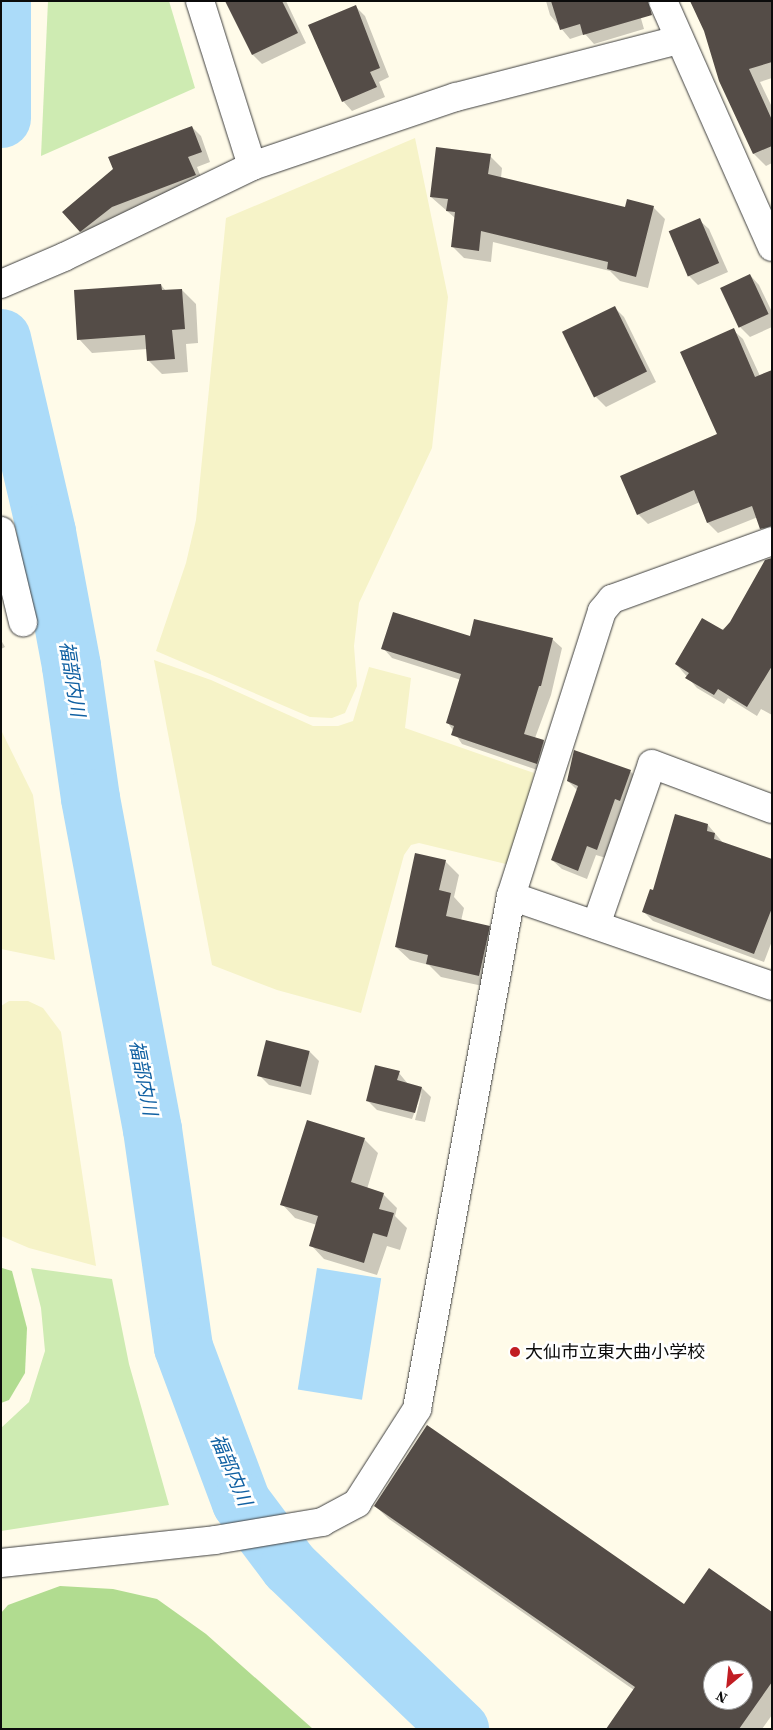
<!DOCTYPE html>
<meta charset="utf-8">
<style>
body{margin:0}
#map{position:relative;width:773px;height:1730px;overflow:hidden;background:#fffbe9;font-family:"Source Serif 4","Noto Sans JP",serif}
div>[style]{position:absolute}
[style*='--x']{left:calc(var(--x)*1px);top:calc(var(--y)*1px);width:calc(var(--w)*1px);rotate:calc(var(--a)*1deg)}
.farmland>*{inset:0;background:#f6f3c8}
.green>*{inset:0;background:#ceebb2}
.forest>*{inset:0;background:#b1dc90}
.water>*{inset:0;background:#abdbf9;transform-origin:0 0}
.shadow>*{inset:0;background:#0003}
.river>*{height:59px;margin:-29.5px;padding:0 29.5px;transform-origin:29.5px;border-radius:29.5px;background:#abdbf9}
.building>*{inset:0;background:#544c47;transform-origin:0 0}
.roads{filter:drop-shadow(0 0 1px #3e3e3e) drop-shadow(0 0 1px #3e3e3e)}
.minor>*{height:28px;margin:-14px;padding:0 14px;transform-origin:14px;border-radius:14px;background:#fff}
.dots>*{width:14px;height:14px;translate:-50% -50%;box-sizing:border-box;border:2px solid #fff;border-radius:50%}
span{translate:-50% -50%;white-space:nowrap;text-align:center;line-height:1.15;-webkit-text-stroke:5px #fff;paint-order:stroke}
.poi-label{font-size:18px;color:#0b0b0b}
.left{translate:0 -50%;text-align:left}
.water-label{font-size:19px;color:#1060a2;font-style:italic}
.frame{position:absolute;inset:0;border:2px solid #0b0b0b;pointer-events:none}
.north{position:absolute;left:703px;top:1660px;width:50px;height:50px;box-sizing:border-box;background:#fff;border:1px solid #9d9d9d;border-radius:50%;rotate:208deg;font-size:14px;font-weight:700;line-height:20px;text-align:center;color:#0b0b0b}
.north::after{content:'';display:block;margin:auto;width:18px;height:22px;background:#c11d23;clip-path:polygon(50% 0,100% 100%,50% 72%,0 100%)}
</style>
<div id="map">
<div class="farmland">
<div style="clip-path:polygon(415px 138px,448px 297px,432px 448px,359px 603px,354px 646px,357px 686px,345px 713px,332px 718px,310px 717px,156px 651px,186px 563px,196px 520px,226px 218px)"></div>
<div style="clip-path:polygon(154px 660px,211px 680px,313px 726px,338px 726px,353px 721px,369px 667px,411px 678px,405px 728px,534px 773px,514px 866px,419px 843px,411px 845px,404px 855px,361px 1013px,277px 990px,212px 965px)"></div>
<div style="clip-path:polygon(1px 730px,33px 795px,55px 960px,1px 949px)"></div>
<div style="clip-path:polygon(9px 1001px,28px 1001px,43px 1008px,61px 1032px,96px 1266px,29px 1248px,1px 1236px,1px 1006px)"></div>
</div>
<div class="green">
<div style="clip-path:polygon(48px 1px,169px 1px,195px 88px,41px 156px)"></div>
<div style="clip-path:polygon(31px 1268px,112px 1279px,129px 1364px,169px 1505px,1px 1531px,1px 1428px,29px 1402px,45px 1351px,41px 1308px)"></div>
</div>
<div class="forest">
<div style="clip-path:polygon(2px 1268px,12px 1271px,27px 1328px,25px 1373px,9px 1400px,1px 1403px)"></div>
<div style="clip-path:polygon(60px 1586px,113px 1589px,157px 1599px,206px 1634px,313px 1729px,1px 1729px,1px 1613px,8px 1605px)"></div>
</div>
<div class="water">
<div style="left:317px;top:1268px;width:65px;height:123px;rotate:9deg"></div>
</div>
<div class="shadow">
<div style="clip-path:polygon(226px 1px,286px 1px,306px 43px,262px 64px,253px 55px)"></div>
<div style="clip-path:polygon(546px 1px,636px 1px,644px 29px,594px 44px,585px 34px,570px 39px,550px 15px)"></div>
<div style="clip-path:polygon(772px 1px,772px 78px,760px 82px,772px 107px,772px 163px,766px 166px,754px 154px,705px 30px)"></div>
<div style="clip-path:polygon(355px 6px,365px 16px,389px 77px,379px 82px,385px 97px,352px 111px,343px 101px)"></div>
<div style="clip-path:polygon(192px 127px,201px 136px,210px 162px,197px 167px,204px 185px,90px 241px,80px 231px)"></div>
<div style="clip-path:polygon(490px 156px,502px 168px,501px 178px,626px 209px,653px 207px,665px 219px,648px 288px,620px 281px,610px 271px,493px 242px,491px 262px,464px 258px,452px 246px,455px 218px,431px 197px)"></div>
<div style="clip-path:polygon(699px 220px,709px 229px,728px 272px,698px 285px,689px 276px)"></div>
<div style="clip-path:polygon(750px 275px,759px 285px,772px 312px,772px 327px,750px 337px,740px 327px,722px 288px)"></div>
<div style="clip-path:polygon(161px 285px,166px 291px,182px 290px,196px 304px,198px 343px,186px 344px,188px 372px,162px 374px,148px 360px,147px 349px,92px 353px,79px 339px)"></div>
<div style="clip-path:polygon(615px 308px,624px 317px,656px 382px,606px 407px,596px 397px)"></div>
<div style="clip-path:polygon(733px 330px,743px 339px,760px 376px,772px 371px,772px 538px,762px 528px,758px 517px,718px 533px,708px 523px,700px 502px,648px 524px,638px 514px,719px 434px)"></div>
<div style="clip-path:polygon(772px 558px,772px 715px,761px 709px,757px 716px,728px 698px,724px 704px,697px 688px,676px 664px,731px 623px)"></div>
<div style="clip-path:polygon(470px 638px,552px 639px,562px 648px,551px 695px,535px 738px,544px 741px,553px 751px,546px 773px,462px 744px,448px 723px,461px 680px,392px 658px,383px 648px)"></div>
<div style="clip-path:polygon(1px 640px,5px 647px,1px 649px)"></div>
<div style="clip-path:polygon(575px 751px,631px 772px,640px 781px,606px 858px,596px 855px,587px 879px,562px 869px,552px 860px,578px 791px,568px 781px)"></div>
<div style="clip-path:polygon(708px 825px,724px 844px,772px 860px,772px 941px,764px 962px,653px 921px,643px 911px,654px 892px)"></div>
<div style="clip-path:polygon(445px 861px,459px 875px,454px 897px,464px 908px,461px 921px,489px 927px,503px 941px,492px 988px,441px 977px,429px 965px,410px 960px,396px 947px)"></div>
<div style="clip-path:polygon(310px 1052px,319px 1061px,311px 1095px,269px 1085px,260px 1076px)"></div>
<div style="clip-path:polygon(399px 1073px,408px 1084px,422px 1088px,431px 1097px,425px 1122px,415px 1120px,422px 1092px,412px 1119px,377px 1110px,367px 1100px)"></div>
<div style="clip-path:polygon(364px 1139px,378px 1153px,367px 1189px,383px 1194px,397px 1208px,395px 1216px,407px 1228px,400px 1250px,387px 1246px,377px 1275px,324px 1259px,311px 1245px,317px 1225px,295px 1218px,282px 1204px)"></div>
<div style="clip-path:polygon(evenodd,375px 1506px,685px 1605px,772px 1614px,772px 1715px,762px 1729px,607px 1729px,634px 1690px,389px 1519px,375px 1506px,713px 1670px,743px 1670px,743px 1700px,713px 1700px,713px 1670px)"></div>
</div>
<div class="river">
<div style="--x:1;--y:118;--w:117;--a:-90"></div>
<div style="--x:1;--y:338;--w:199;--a:76.9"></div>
<div style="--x:46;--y:532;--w:136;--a:79.4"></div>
<div style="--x:71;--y:666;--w:133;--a:81.8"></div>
<div style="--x:90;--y:798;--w:337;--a:79.4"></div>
<div style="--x:152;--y:1129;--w:220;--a:81.9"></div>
<div style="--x:183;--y:1347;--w:165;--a:69.5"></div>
<div style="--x:241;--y:1502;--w:80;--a:53.1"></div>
<div style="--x:289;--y:1566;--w:236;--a:43.8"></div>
</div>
<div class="building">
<div style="clip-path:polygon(225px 1px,282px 1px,298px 33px,252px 55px)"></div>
<div style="clip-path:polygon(551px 1px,648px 1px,652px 15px,583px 35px,580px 24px,560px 30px)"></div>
<div style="clip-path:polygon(690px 1px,772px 1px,772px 62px,749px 69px,772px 120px,772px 146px,753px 154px,719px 81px,704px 31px)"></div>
<div style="clip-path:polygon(356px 5px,380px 68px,370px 72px,377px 87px,342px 102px,308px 25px)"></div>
<div style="clip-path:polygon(192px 126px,202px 152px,188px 157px,196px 175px,112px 207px,80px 232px,62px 212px,113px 169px,108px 157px)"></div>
<div style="clip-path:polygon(436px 147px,491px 154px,488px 174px,625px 207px,627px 199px,654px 206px,636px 277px,607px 269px,608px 262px,481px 231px,479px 251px,451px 247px,455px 212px,446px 211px,448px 199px,430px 197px)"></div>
<div style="left:700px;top:218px;width:49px;height:34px;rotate:67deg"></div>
<div style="left:750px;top:274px;width:44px;height:33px;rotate:65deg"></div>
<div style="clip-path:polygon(161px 284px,162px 290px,182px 289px,185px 329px,172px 330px,175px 359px,147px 361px,145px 335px,77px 340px,74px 290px)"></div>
<div style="left:615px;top:306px;width:73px;height:59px;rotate:64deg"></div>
<div style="clip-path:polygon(734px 328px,755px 377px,772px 370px,772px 526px,760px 529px,752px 506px,707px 523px,694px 490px,637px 515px,620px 476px,717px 434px,680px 352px)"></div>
<div style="clip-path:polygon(772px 558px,772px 666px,747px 707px,718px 689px,714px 695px,685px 678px,689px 673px,675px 664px,702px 618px,723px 630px,730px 622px,765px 560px)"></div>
<div style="clip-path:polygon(393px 612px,470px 636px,474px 619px,553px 638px,541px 686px,539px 686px,524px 734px,544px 740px,537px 764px,451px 735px,454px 726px,446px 723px,461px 674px,381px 649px)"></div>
<div style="clip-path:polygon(574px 750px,631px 770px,620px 801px,615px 799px,597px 850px,587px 846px,578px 871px,551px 860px,578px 786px,567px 781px)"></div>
<div style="clip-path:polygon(675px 814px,708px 824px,707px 831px,715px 833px,714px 839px,772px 859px,772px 908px,754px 954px,642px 912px,650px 889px,653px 890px)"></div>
<div style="clip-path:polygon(415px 853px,446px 860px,439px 890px,451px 893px,446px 916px,490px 926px,479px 976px,426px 964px,428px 955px,395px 947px)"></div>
<div style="left:266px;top:1040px;width:45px;height:37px;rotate:14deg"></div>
<div style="clip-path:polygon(375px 1065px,400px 1071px,397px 1080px,422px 1087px,415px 1113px,366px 1101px)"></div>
<div style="clip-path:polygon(307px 1120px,365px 1138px,351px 1182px,384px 1193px,379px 1209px,394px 1213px,387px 1237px,373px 1233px,364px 1263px,309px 1246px,318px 1216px,280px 1205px)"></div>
<div style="clip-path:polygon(evenodd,427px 1425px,684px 1604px,709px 1568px,772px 1612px,772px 1682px,739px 1729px,606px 1729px,635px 1687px,374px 1506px,427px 1425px,713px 1670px,743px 1670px,743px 1700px,713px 1700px,713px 1670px)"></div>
</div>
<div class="roads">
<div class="minor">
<div style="--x:200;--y:1;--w:173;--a:72.5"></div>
<div style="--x:663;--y:1;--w:269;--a:66.1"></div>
<div style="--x:1;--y:284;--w:69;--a:-23.2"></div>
<div style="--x:64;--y:257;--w:209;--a:-25.8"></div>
<div style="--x:252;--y:166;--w:215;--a:-18.7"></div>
<div style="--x:456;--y:97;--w:229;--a:-14.4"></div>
<div style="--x:1;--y:531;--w:94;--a:76.4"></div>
<div style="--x:511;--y:896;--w:276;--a:19"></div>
<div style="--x:596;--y:925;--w:170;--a:-70.8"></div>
<div style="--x:652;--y:764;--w:128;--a:20.6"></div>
<div style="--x:1;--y:1563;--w:215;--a:-6.1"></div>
<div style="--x:215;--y:1540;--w:109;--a:-9.5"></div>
<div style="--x:322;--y:1522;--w:40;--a:-28"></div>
<div style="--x:357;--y:1503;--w:112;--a:-57.4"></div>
<div style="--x:417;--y:1409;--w:522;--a:-79.62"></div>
<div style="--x:511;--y:896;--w:299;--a:-72.3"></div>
<div style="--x:602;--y:611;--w:16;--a:-50"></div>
<div style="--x:612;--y:599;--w:170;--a:-19.9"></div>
</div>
</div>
<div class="dots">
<div style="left:515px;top:1352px;background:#c11d23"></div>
</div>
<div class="poi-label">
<span class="left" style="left:525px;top:1352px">大仙市立東大曲小学校</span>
</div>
<div class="water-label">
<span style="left:72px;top:679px;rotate:81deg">福部内川</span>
<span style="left:143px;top:1078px;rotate:79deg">福部内川</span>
<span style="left:231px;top:1470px;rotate:67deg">福部内川</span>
</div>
<div class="frame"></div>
<div class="north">N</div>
</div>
